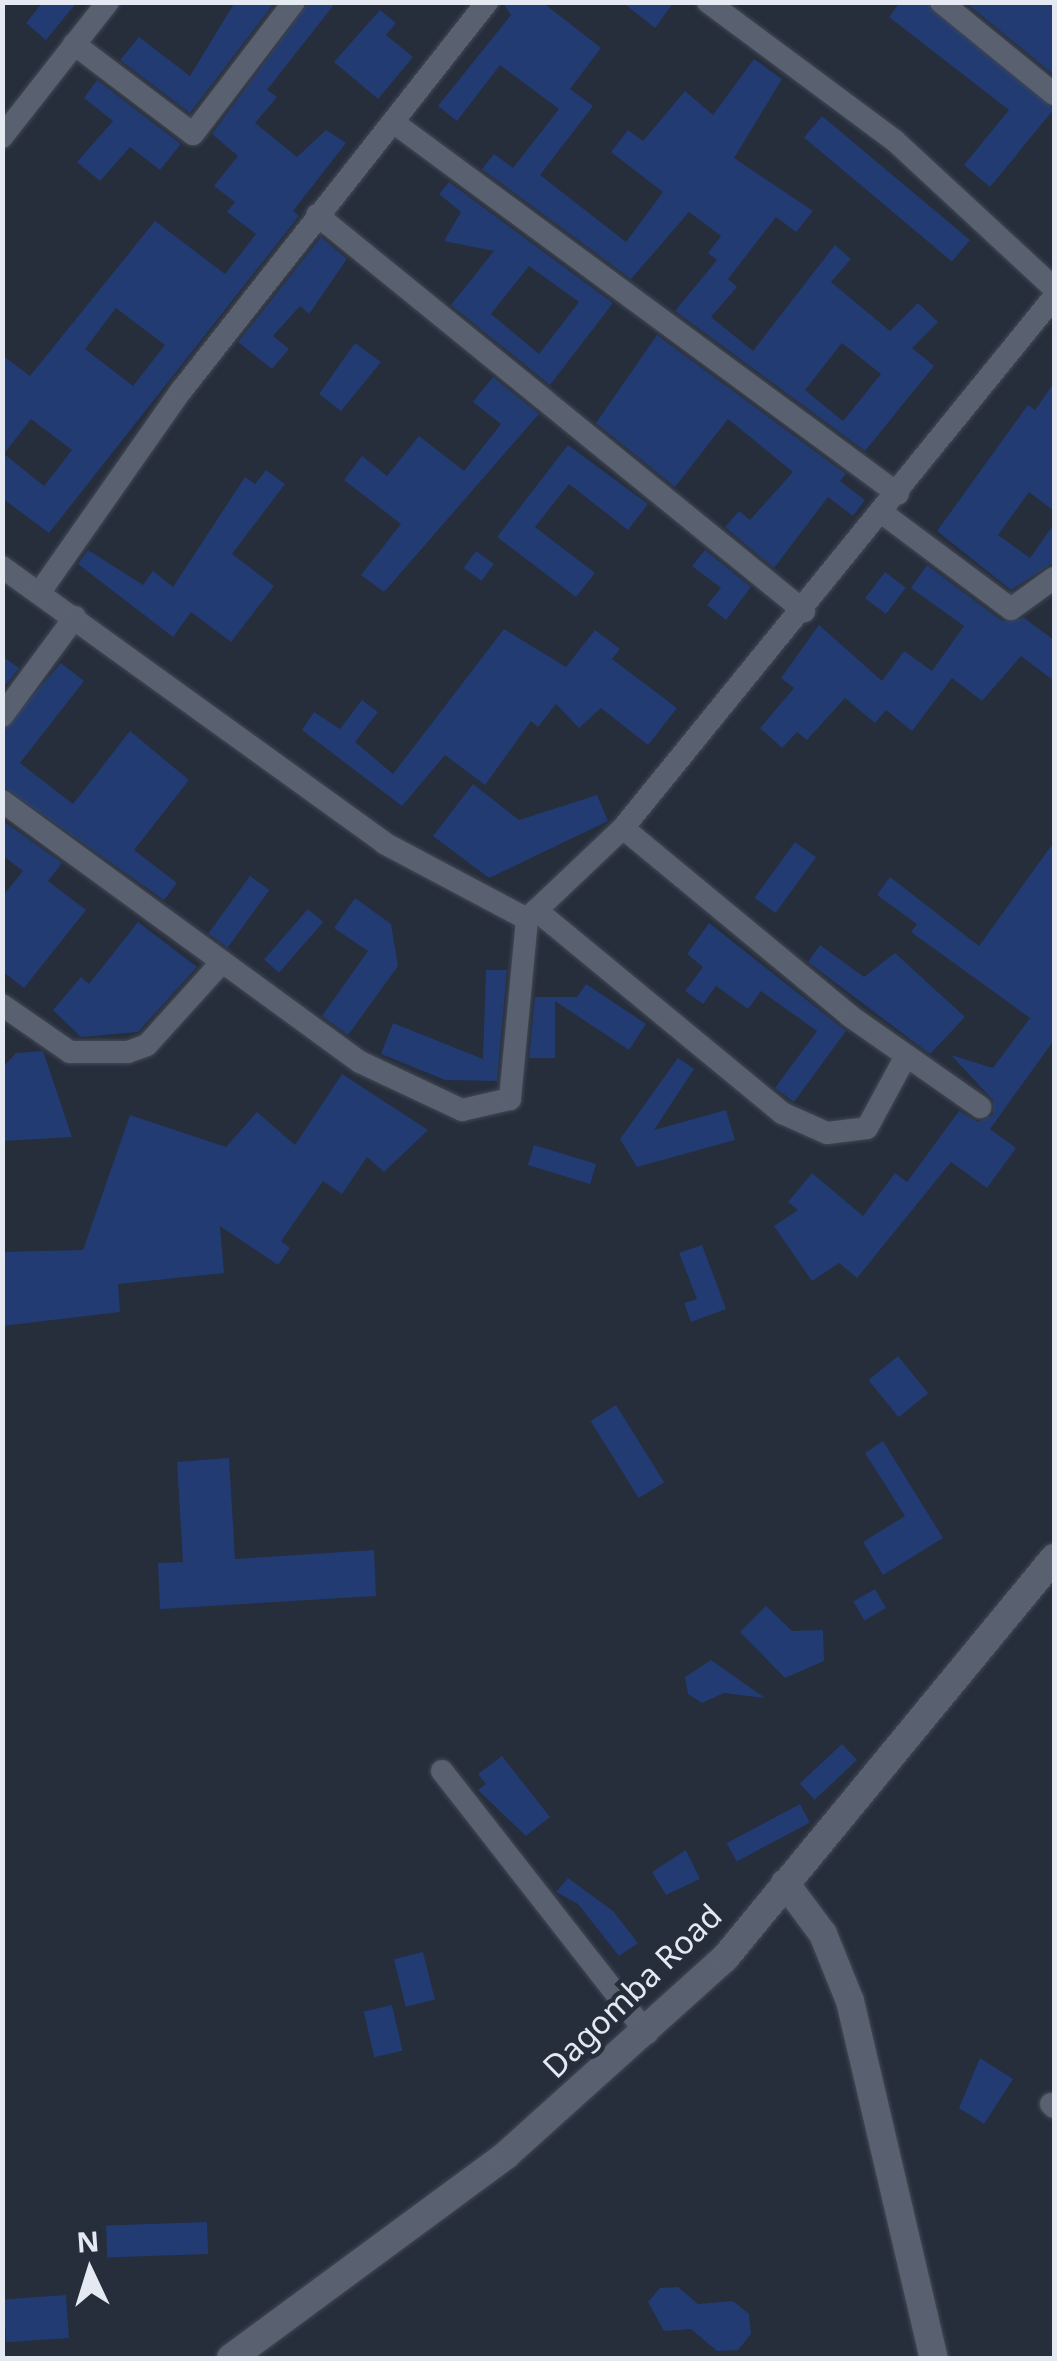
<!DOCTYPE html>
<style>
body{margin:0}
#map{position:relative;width:1057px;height:2361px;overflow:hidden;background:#262d3b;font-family:"Noto Sans",sans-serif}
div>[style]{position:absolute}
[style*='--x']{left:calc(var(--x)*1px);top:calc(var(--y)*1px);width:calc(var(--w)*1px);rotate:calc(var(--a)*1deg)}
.building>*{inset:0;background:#223b72;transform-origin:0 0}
.roads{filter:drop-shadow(0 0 2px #424853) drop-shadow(0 0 2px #424853)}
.minor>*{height:22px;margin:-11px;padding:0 11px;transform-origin:11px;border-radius:11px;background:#596170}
.tertiary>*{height:28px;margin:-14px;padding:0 14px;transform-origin:14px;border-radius:14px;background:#596170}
span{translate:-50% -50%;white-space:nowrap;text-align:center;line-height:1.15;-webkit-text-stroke:9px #262d3b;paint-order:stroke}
.street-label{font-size:32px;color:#e4e9f2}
.frame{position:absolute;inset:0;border:5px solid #e4e9f2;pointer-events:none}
.north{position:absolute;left:40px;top:2221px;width:100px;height:100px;-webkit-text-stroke:8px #262d3b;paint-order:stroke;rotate:356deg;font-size:28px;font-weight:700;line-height:40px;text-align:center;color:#e4e9f2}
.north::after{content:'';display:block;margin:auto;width:35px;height:45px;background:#e4e9f2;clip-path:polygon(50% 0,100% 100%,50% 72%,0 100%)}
</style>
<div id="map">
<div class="building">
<div style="clip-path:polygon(43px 2px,77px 2px,46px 40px,26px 23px)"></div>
<div style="clip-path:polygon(235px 2px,275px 2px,190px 113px,120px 60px,139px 37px,190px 76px)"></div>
<div style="clip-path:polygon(evenodd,309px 2px,336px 2px,267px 90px,277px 97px,255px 123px,297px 157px,326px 130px,346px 143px,293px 211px,299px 216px,49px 533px,2px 498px,2px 355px,30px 376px,155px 221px,225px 274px,256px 234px,227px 212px,235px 202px,214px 186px,238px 156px,212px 134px,309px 2px,116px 308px,165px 345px,133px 386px,85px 349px,116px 308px,309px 2px,31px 419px,72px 450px,44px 486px,4px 454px,31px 419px)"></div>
<div style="clip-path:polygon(evenodd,502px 2px,542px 2px,601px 48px,570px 89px,593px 106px,540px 175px,626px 242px,663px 192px,611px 152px,628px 130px,643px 141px,685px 91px,713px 115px,754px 59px,782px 79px,734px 158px,813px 211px,796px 232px,776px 217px,728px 279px,737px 287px,711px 317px,753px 351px,835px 245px,851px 259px,831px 282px,890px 331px,918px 303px,938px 322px,912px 348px,934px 366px,865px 451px,675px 311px,717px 260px,708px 253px,721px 236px,689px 212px,631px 279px,482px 169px,494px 154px,513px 168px,559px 109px,500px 65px,457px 121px,438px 106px,511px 15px,502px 2px,842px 343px,881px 374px,843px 421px,805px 390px,842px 343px)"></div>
<div style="clip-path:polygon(622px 2px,674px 2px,655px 28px)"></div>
<div style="clip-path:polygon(900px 2px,926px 2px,1054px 109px,990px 187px,964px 165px,1009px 110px,889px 17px)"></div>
<div style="clip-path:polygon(965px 2px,1054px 2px,1054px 75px)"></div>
<div style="clip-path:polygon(380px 10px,396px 23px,386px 35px,413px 57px,378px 99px,334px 62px)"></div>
<div style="clip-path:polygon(97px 80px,181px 144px,160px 170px,130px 147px,100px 181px,77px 162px,113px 121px,84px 98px)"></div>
<div style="left:822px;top:116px;width:193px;height:28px;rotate:40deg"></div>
<div style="clip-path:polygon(evenodd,449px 182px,613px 303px,550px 385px,451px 305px,494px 251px,444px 241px,461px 212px,439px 194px,449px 182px,529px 266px,579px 302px,539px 354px,491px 314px,529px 266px)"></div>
<div style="clip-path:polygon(321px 237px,347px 259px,309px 314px,300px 306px,273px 336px,289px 349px,272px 369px,238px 342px)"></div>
<div style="clip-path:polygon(657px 335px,846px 474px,840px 481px,865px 500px,853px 516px,828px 497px,774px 568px,725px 527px,739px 511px,750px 520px,793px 472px,728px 419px,675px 487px,596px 423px)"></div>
<div style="clip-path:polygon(355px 343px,381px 362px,341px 411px,319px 394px)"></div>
<div style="clip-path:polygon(493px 377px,539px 414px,384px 592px,361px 575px,401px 524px,344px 480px,362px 456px,387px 476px,419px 436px,464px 471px,501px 424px,473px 402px)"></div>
<div style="clip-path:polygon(1054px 383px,1054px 511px,1029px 492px,998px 535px,1030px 558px,1054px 524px,1054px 562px,1011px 590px,937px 531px,1028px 405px,1035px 410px)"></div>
<div style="clip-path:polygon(568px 445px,648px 504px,628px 530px,569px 484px,535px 527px,595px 573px,576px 597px,497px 537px)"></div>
<div style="clip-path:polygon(266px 470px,285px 484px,232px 554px,274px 586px,231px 642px,191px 612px,173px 637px,78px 564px,88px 550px,143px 585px,153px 571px,173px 587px,245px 477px,255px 484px)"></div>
<div style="clip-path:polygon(705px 550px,751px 587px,726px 620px,707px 605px,721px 588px,692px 566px)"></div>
<div style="left:476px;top:551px;width:22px;height:21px;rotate:36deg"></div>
<div style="clip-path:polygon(927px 565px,1002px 621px,1024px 618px,1054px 640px,1054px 681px,1021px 656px,982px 701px,952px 678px,912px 731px,886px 710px,875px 723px,845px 698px,807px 740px,797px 732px,782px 748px,760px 728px,794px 688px,781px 678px,819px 625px,882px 681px,904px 651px,932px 671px,964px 626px,911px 588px)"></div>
<div style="left:885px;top:572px;width:26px;height:33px;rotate:37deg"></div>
<div style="clip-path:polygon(504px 629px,566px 667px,595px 630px,620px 649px,612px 659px,677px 708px,648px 745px,601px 708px,579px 728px,556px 704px,538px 727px,531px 721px,485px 785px,445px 755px,402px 806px,302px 730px,314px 712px,340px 729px,362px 700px,378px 712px,355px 742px,393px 774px)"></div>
<div style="clip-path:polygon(2px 656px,19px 668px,2px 690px)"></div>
<div style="clip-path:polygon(61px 663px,84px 681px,20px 763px,73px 804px,130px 731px,189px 780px,134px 850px,177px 883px,164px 900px,2px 786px,2px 731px)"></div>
<div style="clip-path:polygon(473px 784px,519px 820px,597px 795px,608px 821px,489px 878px,433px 836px)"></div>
<div style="clip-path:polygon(2px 820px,62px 863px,48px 881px,86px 910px,24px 988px,2px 971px,2px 897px,23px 871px,2px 855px)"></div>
<div style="left:795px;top:842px;width:26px;height:69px;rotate:36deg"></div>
<div style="clip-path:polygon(1054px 842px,1054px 1040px,990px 1129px,1016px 1148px,987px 1188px,951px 1162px,857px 1278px,839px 1263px,812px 1281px,774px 1226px,798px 1210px,788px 1202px,812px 1173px,863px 1216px,895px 1173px,907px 1182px,959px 1111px,978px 1122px,993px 1115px,993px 1100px,951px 1055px,993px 1068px,1030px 1018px,911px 932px,917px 924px,877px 895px,890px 877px,979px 946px)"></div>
<div style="left:250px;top:876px;width:24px;height:71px;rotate:36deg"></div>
<div style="clip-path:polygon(355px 898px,391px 924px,398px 966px,348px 1035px,322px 1016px,368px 951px,334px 928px)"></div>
<div style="left:308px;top:909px;width:20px;height:67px;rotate:41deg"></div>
<div style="clip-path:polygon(138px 922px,197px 967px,138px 1032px,81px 1037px,53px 1010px,81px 977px,89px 984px)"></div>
<div style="clip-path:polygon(709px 923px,846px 1031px,794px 1102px,775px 1088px,817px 1031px,761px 991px,748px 1009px,716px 986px,703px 1004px,685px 991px,703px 967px,687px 954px)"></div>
<div style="clip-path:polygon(820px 945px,864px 977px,895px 953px,965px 1017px,930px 1054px,808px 962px)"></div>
<div style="clip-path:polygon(486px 970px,507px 970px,497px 1081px,445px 1080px,381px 1054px,393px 1023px,483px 1059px)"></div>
<div style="clip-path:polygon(586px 984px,646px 1024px,629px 1050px,555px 1001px,555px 1058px,529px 1058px,535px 997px,577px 997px)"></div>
<div style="clip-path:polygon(43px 1051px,72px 1137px,2px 1141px,2px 1068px,16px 1053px)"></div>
<div style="clip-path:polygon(678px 1058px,694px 1069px,654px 1130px,726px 1110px,735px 1140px,637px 1167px,620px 1139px)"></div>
<div style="clip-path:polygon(342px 1074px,428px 1130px,384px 1172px,367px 1157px,342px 1194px,323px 1181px,281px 1241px,290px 1248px,278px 1265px,220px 1226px,224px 1273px,118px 1284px,120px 1312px,2px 1326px,2px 1252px,83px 1250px,130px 1115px,226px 1147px,257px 1112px,295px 1145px)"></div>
<div style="left:534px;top:1145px;width:65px;height:21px;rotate:17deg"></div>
<div style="clip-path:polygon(702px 1245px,726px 1309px,691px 1322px,684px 1303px,697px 1299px,679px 1253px)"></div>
<div style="left:898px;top:1356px;width:48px;height:38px;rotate:51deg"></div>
<div style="left:616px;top:1405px;width:91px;height:30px;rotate:58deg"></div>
<div style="clip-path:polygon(883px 1441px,943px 1538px,883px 1575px,863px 1542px,905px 1516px,865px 1453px)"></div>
<div style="clip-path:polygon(229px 1458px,235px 1559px,374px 1550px,376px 1596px,160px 1609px,158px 1563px,183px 1562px,177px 1462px)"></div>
<div style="left:875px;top:1589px;width:22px;height:25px;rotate:60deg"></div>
<div style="clip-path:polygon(766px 1606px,792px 1631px,823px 1630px,824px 1661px,785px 1678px,740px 1632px)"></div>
<div style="clip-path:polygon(711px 1660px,765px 1698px,724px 1693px,702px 1703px,688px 1694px,685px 1677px)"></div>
<div style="left:842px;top:1744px;width:22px;height:58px;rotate:47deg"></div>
<div style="clip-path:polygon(502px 1756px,550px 1817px,526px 1836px,478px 1790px,486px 1784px,478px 1774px)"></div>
<div style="left:800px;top:1804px;width:21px;height:83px;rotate:62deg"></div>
<div style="clip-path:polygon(686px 1850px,700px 1879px,666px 1895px,652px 1872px)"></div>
<div style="clip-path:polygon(568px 1878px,613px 1911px,638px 1943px,619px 1956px,578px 1904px,556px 1892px)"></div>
<div style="left:423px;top:1952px;width:49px;height:30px;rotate:76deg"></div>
<div style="left:392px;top:2005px;width:47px;height:29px;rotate:77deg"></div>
<div style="clip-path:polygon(980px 2058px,1013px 2079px,984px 2124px,959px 2108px)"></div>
<div style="left:207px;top:2222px;width:32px;height:101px;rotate:88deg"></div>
<div style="clip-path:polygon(678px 2287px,698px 2304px,733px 2301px,749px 2314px,751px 2334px,738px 2350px,717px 2351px,691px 2329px,664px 2331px,648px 2302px,660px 2288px)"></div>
<div style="left:66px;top:2295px;width:43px;height:63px;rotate:86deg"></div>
</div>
<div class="roads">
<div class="minor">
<div style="--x:708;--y:2;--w:232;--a:36.6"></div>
<div style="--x:894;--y:140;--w:218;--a:42.8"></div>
<div style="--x:941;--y:2;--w:146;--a:39.2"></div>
<div style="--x:74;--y:44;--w:149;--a:37.1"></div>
<div style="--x:193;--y:134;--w:166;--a:-52.6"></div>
<div style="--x:397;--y:125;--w:622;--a:36.37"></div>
<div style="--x:2;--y:137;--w:172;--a:-51.9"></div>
<div style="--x:317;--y:215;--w:628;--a:39.12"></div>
<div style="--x:885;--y:515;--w:157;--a:36.7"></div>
<div style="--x:1011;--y:609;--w:53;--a:-35.8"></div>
<div style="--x:2;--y:567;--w:471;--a:35.8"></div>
<div style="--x:384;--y:843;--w:162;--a:28"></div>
<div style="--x:527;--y:919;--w:132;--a:-43.5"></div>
<div style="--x:623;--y:828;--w:684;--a:-50.93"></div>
<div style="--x:40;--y:592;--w:246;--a:-55"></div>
<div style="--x:181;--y:391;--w:495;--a:-51.8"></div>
<div style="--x:2;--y:716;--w:123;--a:-53.6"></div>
<div style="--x:2;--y:801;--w:443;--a:36.1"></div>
<div style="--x:360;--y:1062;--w:113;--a:25.2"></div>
<div style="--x:462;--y:1110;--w:49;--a:-12.9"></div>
<div style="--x:510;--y:1099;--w:181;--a:-84.6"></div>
<div style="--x:623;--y:828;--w:295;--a:39.6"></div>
<div style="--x:850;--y:1016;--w:159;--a:35"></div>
<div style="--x:536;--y:910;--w:319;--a:39.5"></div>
<div style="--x:782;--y:1113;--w:49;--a:24"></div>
<div style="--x:827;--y:1133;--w:40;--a:-7.1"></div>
<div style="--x:867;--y:1128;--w:82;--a:-61.6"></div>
<div style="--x:2;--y:1005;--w:83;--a:34.7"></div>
<div style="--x:70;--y:1052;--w:58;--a:0"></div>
<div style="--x:128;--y:1052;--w:20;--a:-20"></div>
<div style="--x:147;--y:1045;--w:110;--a:-47.9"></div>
<div style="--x:442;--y:1771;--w:333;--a:52"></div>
<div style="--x:1051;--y:2104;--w:4;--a:45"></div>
</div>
<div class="tertiary">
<div style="--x:785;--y:1883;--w:64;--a:53.3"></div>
<div style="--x:823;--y:1934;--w:72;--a:68.1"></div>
<div style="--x:850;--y:2001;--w:367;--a:76.8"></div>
<div style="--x:231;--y:2358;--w:342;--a:-36.4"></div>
<div style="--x:506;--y:2155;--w:295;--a:-42"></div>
<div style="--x:725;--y:1958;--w:518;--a:-50.56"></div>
</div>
</div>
<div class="street-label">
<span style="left:632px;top:1991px;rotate:-44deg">Dagomba Road</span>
</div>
<div class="frame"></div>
<div class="north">N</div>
</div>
